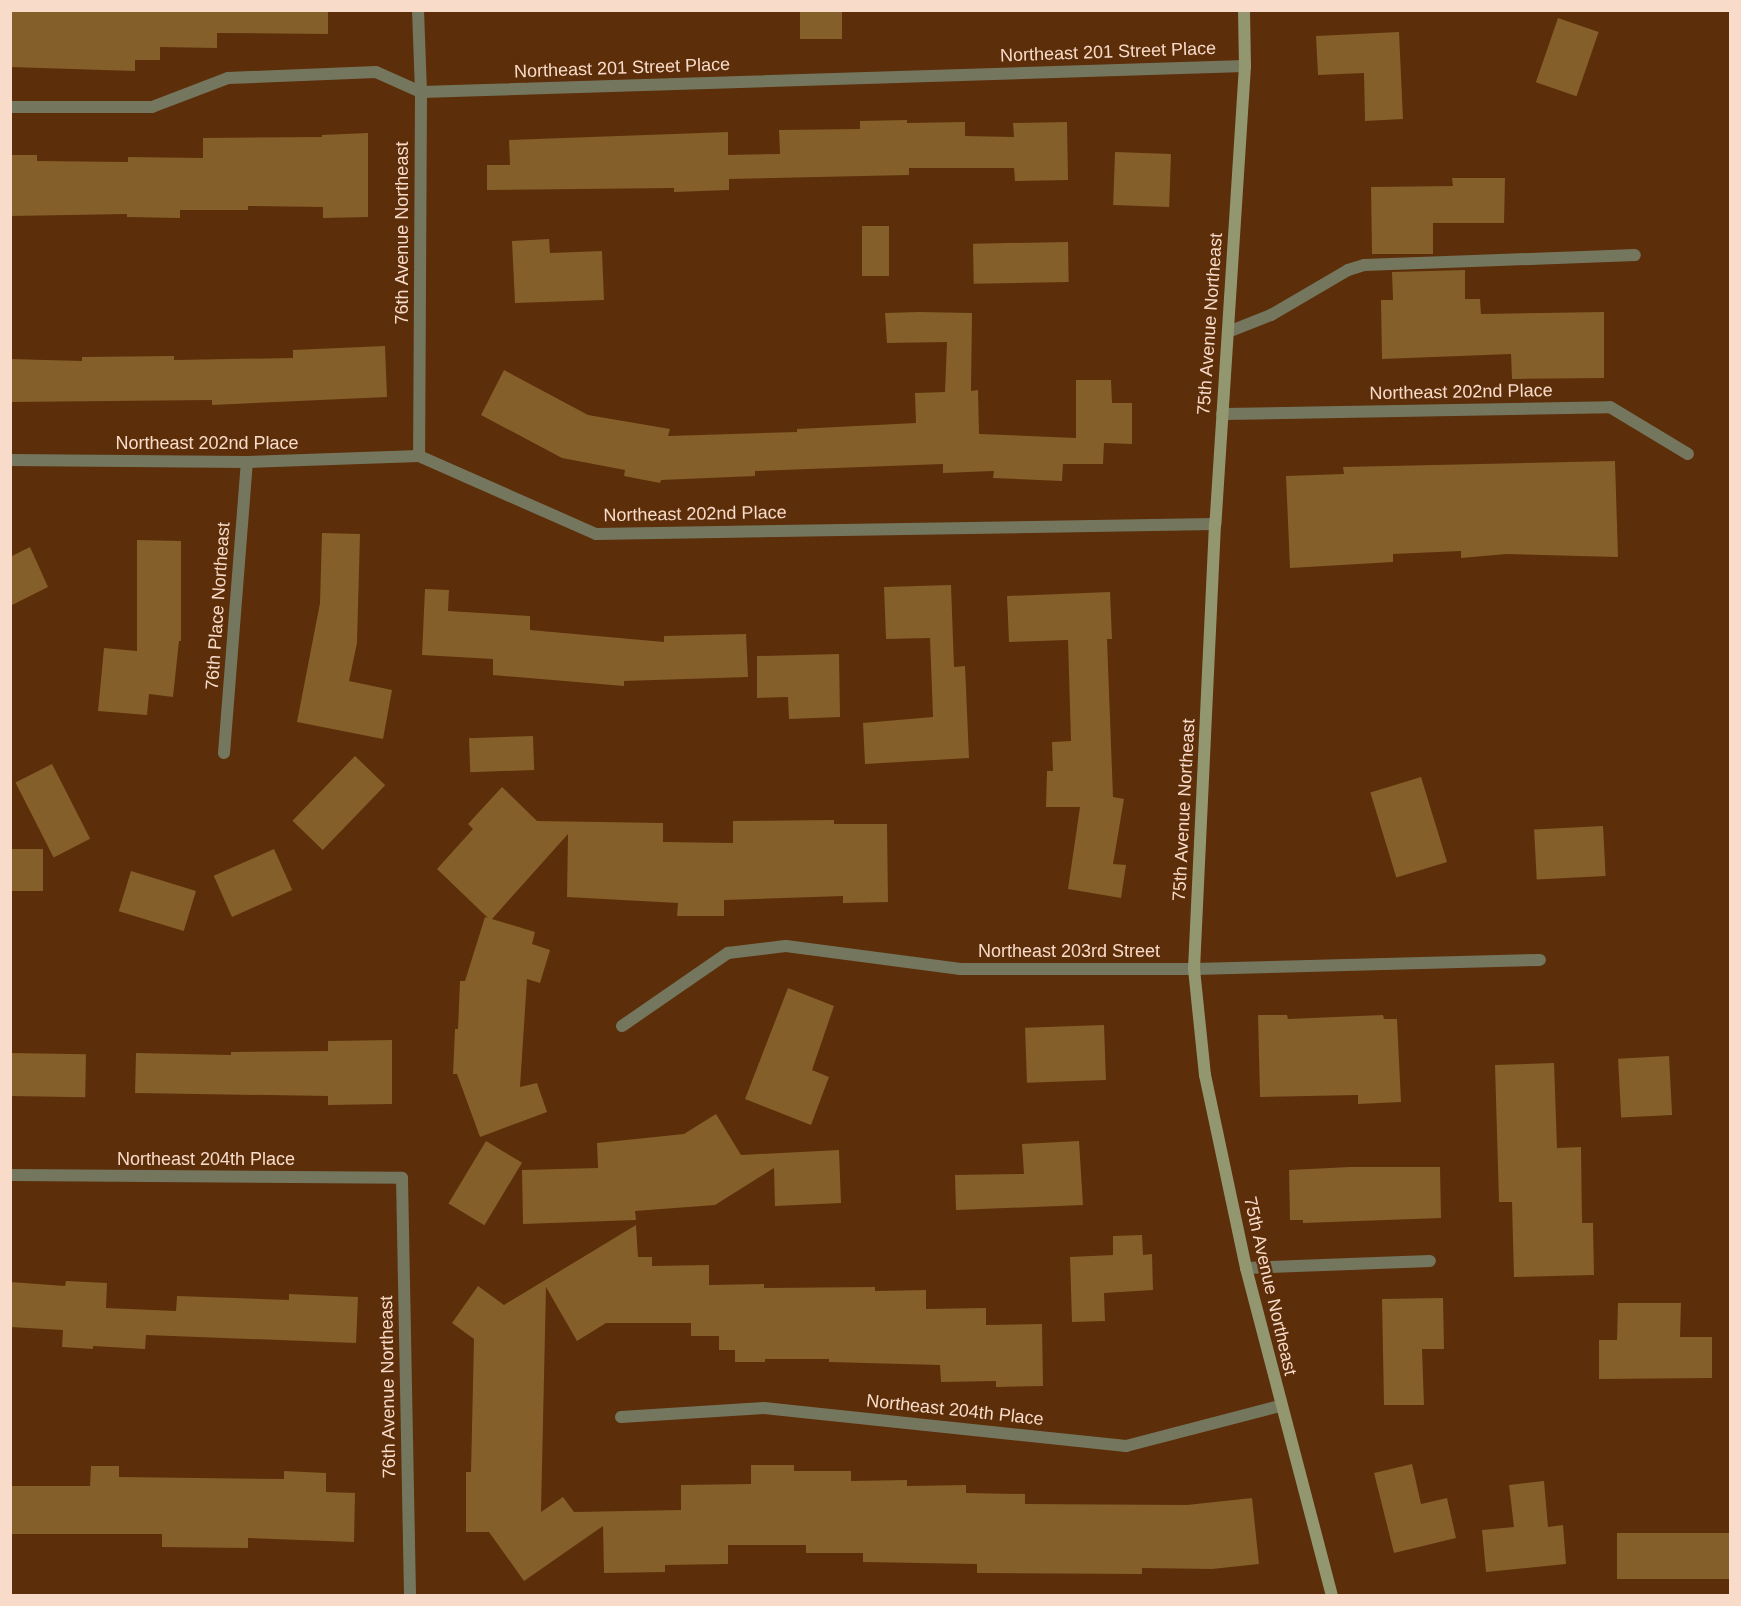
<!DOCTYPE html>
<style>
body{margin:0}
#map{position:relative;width:1741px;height:1606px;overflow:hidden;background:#5c2e0a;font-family:Arial,sans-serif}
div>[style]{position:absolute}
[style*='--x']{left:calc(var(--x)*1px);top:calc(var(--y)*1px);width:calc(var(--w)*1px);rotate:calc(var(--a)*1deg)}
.building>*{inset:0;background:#845f29;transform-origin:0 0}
.lane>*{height:12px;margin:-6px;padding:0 6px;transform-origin:6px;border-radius:6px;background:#74775e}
.street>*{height:12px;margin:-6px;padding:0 6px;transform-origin:6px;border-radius:6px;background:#74775e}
.secondary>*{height:12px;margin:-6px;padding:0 6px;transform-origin:6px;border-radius:6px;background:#929770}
span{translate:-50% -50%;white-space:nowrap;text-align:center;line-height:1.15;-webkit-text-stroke:4.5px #5c2e0a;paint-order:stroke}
.street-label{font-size:18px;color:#f8dbc9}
.frame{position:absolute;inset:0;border:12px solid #f8dbc9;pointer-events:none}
</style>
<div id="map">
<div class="building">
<div style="clip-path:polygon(10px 10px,328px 10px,328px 34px,217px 33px,217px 48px,160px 47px,160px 60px,135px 60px,135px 71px,10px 67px)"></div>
<div style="left:800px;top:10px;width:42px;height:29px"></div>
<div style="left:1558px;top:18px;width:43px;height:68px;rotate:19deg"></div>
<div style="clip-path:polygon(1399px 32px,1403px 119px,1365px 121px,1364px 73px,1318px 75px,1316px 36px)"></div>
<div style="clip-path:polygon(907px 120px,907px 123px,965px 122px,965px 136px,1014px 137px,1013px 123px,1067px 122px,1068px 180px,1015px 181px,1014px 168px,909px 168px,909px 175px,729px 179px,729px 190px,674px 192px,674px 188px,487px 190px,487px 165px,510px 165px,509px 140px,728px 132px,728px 155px,780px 154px,779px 130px,860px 129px,860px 121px)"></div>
<div style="clip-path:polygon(368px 133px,368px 217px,323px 218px,323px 207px,248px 206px,248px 210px,180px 210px,180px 218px,127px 217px,127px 214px,10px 216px,10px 155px,37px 155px,37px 161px,128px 162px,128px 157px,203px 158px,203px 138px,322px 137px,322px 135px)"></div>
<div style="left:1115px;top:152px;width:56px;height:53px;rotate:2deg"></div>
<div style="clip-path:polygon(1452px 178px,1505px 178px,1504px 223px,1433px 223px,1433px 254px,1372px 254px,1371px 187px,1453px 186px)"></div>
<div style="left:862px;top:226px;width:27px;height:50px"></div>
<div style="clip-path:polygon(549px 239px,550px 253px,602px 251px,604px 300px,515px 303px,512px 241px)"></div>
<div style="left:1068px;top:242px;width:40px;height:95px;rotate:89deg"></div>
<div style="clip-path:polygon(1465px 270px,1465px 299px,1480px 299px,1481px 314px,1604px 312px,1604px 378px,1512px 379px,1511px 354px,1382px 359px,1381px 300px,1393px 300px,1392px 272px)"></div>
<div style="clip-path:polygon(919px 312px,972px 313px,971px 391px,978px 390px,979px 434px,1076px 438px,1076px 380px,1111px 380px,1112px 403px,1132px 403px,1132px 444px,1104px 443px,1103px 464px,1063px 464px,1062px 481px,993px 478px,994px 471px,943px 473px,943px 464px,755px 471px,755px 476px,661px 480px,660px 483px,624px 476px,625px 470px,562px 458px,481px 415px,504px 370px,588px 415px,670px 429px,668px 436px,797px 432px,797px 429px,916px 423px,915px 393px,945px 392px,947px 342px,887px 343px,885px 313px)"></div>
<div style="clip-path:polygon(385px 346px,387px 397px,212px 405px,212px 400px,10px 402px,10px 359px,82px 361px,82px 357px,174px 356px,174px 360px,293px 358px,293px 350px)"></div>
<div style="clip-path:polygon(1615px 461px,1618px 557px,1506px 554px,1461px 558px,1461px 551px,1393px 554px,1393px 562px,1290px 568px,1286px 476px,1344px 474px,1343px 467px)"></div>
<div style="clip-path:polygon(322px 533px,360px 534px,357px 643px,349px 681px,392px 690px,383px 739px,297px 722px,320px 603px)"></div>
<div style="clip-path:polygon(137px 540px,181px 541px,181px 641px,179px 641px,173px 697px,149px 694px,147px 715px,98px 711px,104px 648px,137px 651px)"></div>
<div style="clip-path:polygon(30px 547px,48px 587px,10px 606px,10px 557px)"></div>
<div style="clip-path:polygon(951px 585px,954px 667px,965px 666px,969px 758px,865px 764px,863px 723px,933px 717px,930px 638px,886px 639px,884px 587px)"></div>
<div style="clip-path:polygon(425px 589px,449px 590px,448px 611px,530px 616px,530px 630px,664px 642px,664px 636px,746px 634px,748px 677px,624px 681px,624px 686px,493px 675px,493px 659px,422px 655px)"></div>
<div style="clip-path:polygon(1110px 592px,1112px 639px,1107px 639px,1113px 797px,1124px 799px,1113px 864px,1126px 865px,1121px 898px,1068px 889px,1080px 807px,1046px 807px,1047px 771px,1053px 771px,1052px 742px,1071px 741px,1068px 640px,1009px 642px,1007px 596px)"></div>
<div style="clip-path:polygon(839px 654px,840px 717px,789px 719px,788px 697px,757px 698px,757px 656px)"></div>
<div style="left:533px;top:736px;width:34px;height:64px;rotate:88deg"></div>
<div style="left:355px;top:756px;width:42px;height:90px;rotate:44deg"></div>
<div style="left:52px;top:764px;width:84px;height:41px;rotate:63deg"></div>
<div style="left:1421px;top:777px;width:89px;height:53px;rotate:73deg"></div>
<div style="clip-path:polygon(502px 787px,537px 821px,663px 823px,663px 842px,733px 843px,733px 821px,834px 820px,834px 824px,887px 824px,888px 902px,843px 903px,843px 896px,724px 900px,724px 916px,677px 916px,678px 903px,567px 897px,568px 834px,492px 919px,535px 932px,532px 944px,550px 950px,540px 983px,527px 979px,520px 1087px,537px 1083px,547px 1112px,480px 1137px,457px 1074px,453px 1074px,455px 1029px,458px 1029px,460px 981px,465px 981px,485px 917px,488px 918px,437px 869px,473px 829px,468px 824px)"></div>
<div style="left:1603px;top:826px;width:50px;height:69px;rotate:87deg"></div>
<div style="left:10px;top:849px;width:33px;height:42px"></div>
<div style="left:274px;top:849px;width:45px;height:66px;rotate:66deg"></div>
<div style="left:131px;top:871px;width:68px;height:42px;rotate:17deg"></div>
<div style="clip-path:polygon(788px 988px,834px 1006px,812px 1070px,829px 1077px,811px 1125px,745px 1099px)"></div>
<div style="clip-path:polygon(1258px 1015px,1287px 1015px,1288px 1019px,1383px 1015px,1384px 1019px,1397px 1019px,1401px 1102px,1358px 1104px,1358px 1095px,1260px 1097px)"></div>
<div style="left:1104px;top:1025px;width:55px;height:79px;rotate:88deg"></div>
<div style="clip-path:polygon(392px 1040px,392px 1104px,328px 1105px,328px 1096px,135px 1093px,136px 1053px,231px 1055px,231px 1052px,328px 1051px,328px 1041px)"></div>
<div style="left:10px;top:1053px;width:76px;height:43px;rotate:1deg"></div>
<div style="left:1669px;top:1056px;width:59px;height:51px;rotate:87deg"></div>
<div style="clip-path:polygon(1554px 1063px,1557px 1148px,1581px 1147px,1582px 1223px,1593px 1223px,1594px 1275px,1514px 1277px,1512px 1202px,1499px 1202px,1495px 1065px)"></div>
<div style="clip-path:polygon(716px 1114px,741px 1155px,839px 1150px,841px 1203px,775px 1206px,774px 1168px,715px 1205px,635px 1211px,636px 1220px,523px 1224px,522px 1170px,598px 1168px,597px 1143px,684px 1134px)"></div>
<div style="left:486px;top:1141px;width:42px;height:73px;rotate:31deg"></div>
<div style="clip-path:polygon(1079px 1141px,1083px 1205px,956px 1210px,955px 1175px,1024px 1174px,1022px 1144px)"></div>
<div style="clip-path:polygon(1350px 1167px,1440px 1167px,1441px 1218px,1303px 1223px,1303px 1220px,1290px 1220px,1289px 1170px)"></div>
<div style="clip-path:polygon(636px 1225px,638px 1257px,652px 1257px,652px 1266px,709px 1265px,709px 1285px,764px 1284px,764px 1288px,875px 1287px,875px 1291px,926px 1290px,926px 1309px,986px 1308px,986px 1325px,1042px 1324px,1043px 1386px,996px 1387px,996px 1381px,941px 1382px,940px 1365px,829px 1362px,829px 1359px,765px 1359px,765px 1362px,735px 1362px,735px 1350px,719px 1350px,719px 1336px,691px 1336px,691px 1323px,606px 1323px,577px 1341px,546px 1287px,541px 1512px,563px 1497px,574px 1512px,681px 1510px,681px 1485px,751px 1484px,751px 1465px,794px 1465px,794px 1471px,851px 1471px,851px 1481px,907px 1480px,907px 1486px,966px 1485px,966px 1493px,1025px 1494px,1025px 1504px,1187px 1505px,1252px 1498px,1259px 1564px,1212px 1569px,1142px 1568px,1142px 1574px,977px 1573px,977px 1564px,863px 1562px,863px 1553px,806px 1553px,806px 1545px,728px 1545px,728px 1564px,665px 1565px,665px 1572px,604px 1573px,603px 1526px,524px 1581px,489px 1532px,466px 1532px,466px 1472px,471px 1472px,474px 1339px,452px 1323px,478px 1286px,504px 1305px)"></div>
<div style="clip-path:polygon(1142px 1235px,1143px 1255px,1152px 1254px,1153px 1290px,1104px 1293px,1105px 1321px,1072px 1322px,1070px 1257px,1113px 1255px,1113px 1236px)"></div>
<div style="clip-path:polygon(66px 1281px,107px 1283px,106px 1308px,176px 1311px,177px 1296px,289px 1300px,289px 1294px,358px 1297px,356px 1343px,146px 1335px,145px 1349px,93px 1346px,93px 1349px,62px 1347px,63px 1330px,10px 1327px,10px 1282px,65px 1286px)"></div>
<div style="clip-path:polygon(1443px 1298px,1444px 1349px,1422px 1349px,1424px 1405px,1384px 1405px,1382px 1299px)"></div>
<div style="clip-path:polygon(1618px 1303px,1681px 1303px,1680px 1337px,1712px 1337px,1712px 1378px,1599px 1379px,1599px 1340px,1617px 1340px)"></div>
<div style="clip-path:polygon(1412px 1464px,1421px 1504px,1447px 1498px,1456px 1538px,1394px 1553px,1374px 1473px)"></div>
<div style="clip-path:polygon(91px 1466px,119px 1466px,119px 1477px,284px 1479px,284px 1471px,326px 1473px,326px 1492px,355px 1493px,354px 1542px,248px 1538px,248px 1548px,162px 1547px,162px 1534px,10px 1534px,10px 1486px,90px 1486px)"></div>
<div style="clip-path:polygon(1544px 1481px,1548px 1527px,1563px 1525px,1566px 1564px,1486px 1572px,1482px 1530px,1514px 1527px,1509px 1485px)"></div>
<div style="left:1731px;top:1533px;width:46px;height:114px;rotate:90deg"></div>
</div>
<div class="lane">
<div style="--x:1228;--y:332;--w:46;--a:-21.6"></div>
<div style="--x:1271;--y:315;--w:89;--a:-30.3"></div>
<div style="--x:1348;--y:270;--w:17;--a:-17"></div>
<div style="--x:1364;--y:265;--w:271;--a:-2.1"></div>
</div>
<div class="street">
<div style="--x:418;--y:10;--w:82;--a:87.9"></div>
<div style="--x:421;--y:92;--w:364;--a:90.3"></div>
<div style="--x:10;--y:107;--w:142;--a:0"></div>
<div style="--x:152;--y:107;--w:81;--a:-20.9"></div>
<div style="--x:228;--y:78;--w:148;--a:-2.3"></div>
<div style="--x:376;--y:72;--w:49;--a:24"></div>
<div style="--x:421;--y:92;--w:824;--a:-1.81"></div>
<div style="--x:1222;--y:414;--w:388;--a:-1"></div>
<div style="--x:1610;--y:407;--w:91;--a:31.1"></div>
<div style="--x:10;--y:460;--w:237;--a:0.5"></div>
<div style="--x:247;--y:462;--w:172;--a:-2"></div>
<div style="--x:419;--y:456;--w:193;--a:23.8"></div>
<div style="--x:596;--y:534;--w:619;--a:-0.93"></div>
<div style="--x:224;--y:753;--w:292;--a:-85.5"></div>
<div style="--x:622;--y:1026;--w:129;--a:-34.6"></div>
<div style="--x:728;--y:953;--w:58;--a:-6.9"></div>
<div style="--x:786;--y:946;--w:176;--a:7.5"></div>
<div style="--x:960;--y:969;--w:234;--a:0"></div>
<div style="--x:1194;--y:969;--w:346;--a:-1.5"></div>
<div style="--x:10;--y:1175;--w:392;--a:0.4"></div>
<div style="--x:402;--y:1178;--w:418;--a:88.9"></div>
<div style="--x:1246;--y:1268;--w:184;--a:-2.2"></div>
<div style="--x:621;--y:1417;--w:143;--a:-3.6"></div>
<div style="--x:764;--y:1408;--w:364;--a:6"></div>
<div style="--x:1126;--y:1446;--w:159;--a:-14.6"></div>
</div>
<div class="secondary">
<div style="--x:1244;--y:10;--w:56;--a:89"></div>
<div style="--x:1245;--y:66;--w:459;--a:93.7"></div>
<div style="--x:1215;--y:524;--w:445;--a:92.7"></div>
<div style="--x:1194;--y:969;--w:107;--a:84.1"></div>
<div style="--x:1205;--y:1075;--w:197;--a:78"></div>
<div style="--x:1246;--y:1268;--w:339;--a:75.3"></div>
</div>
<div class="street-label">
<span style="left:1108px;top:52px;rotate:-2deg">Northeast 201 Street Place</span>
<span style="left:622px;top:68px;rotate:-2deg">Northeast 201 Street Place</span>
<span style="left:402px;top:233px;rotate:-90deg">76th Avenue Northeast</span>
<span style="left:1210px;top:324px;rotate:-86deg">75th Avenue Northeast</span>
<span style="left:1461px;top:392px;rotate:-1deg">Northeast 202nd Place</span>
<span style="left:207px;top:443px">Northeast 202nd Place</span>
<span style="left:695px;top:514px;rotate:-1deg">Northeast 202nd Place</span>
<span style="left:218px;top:606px;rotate:-86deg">76th Place Northeast</span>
<span style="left:1184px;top:810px;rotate:-87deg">75th Avenue Northeast</span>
<span style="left:1069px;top:951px">Northeast 203rd Street</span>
<span style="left:206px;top:1159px">Northeast 204th Place</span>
<span style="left:1270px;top:1286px;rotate:77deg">75th Avenue Northeast</span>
<span style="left:388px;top:1387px;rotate:-91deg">76th Avenue Northeast</span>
<span style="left:955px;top:1410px;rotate:6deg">Northeast 204th Place</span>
</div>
<div class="frame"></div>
</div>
